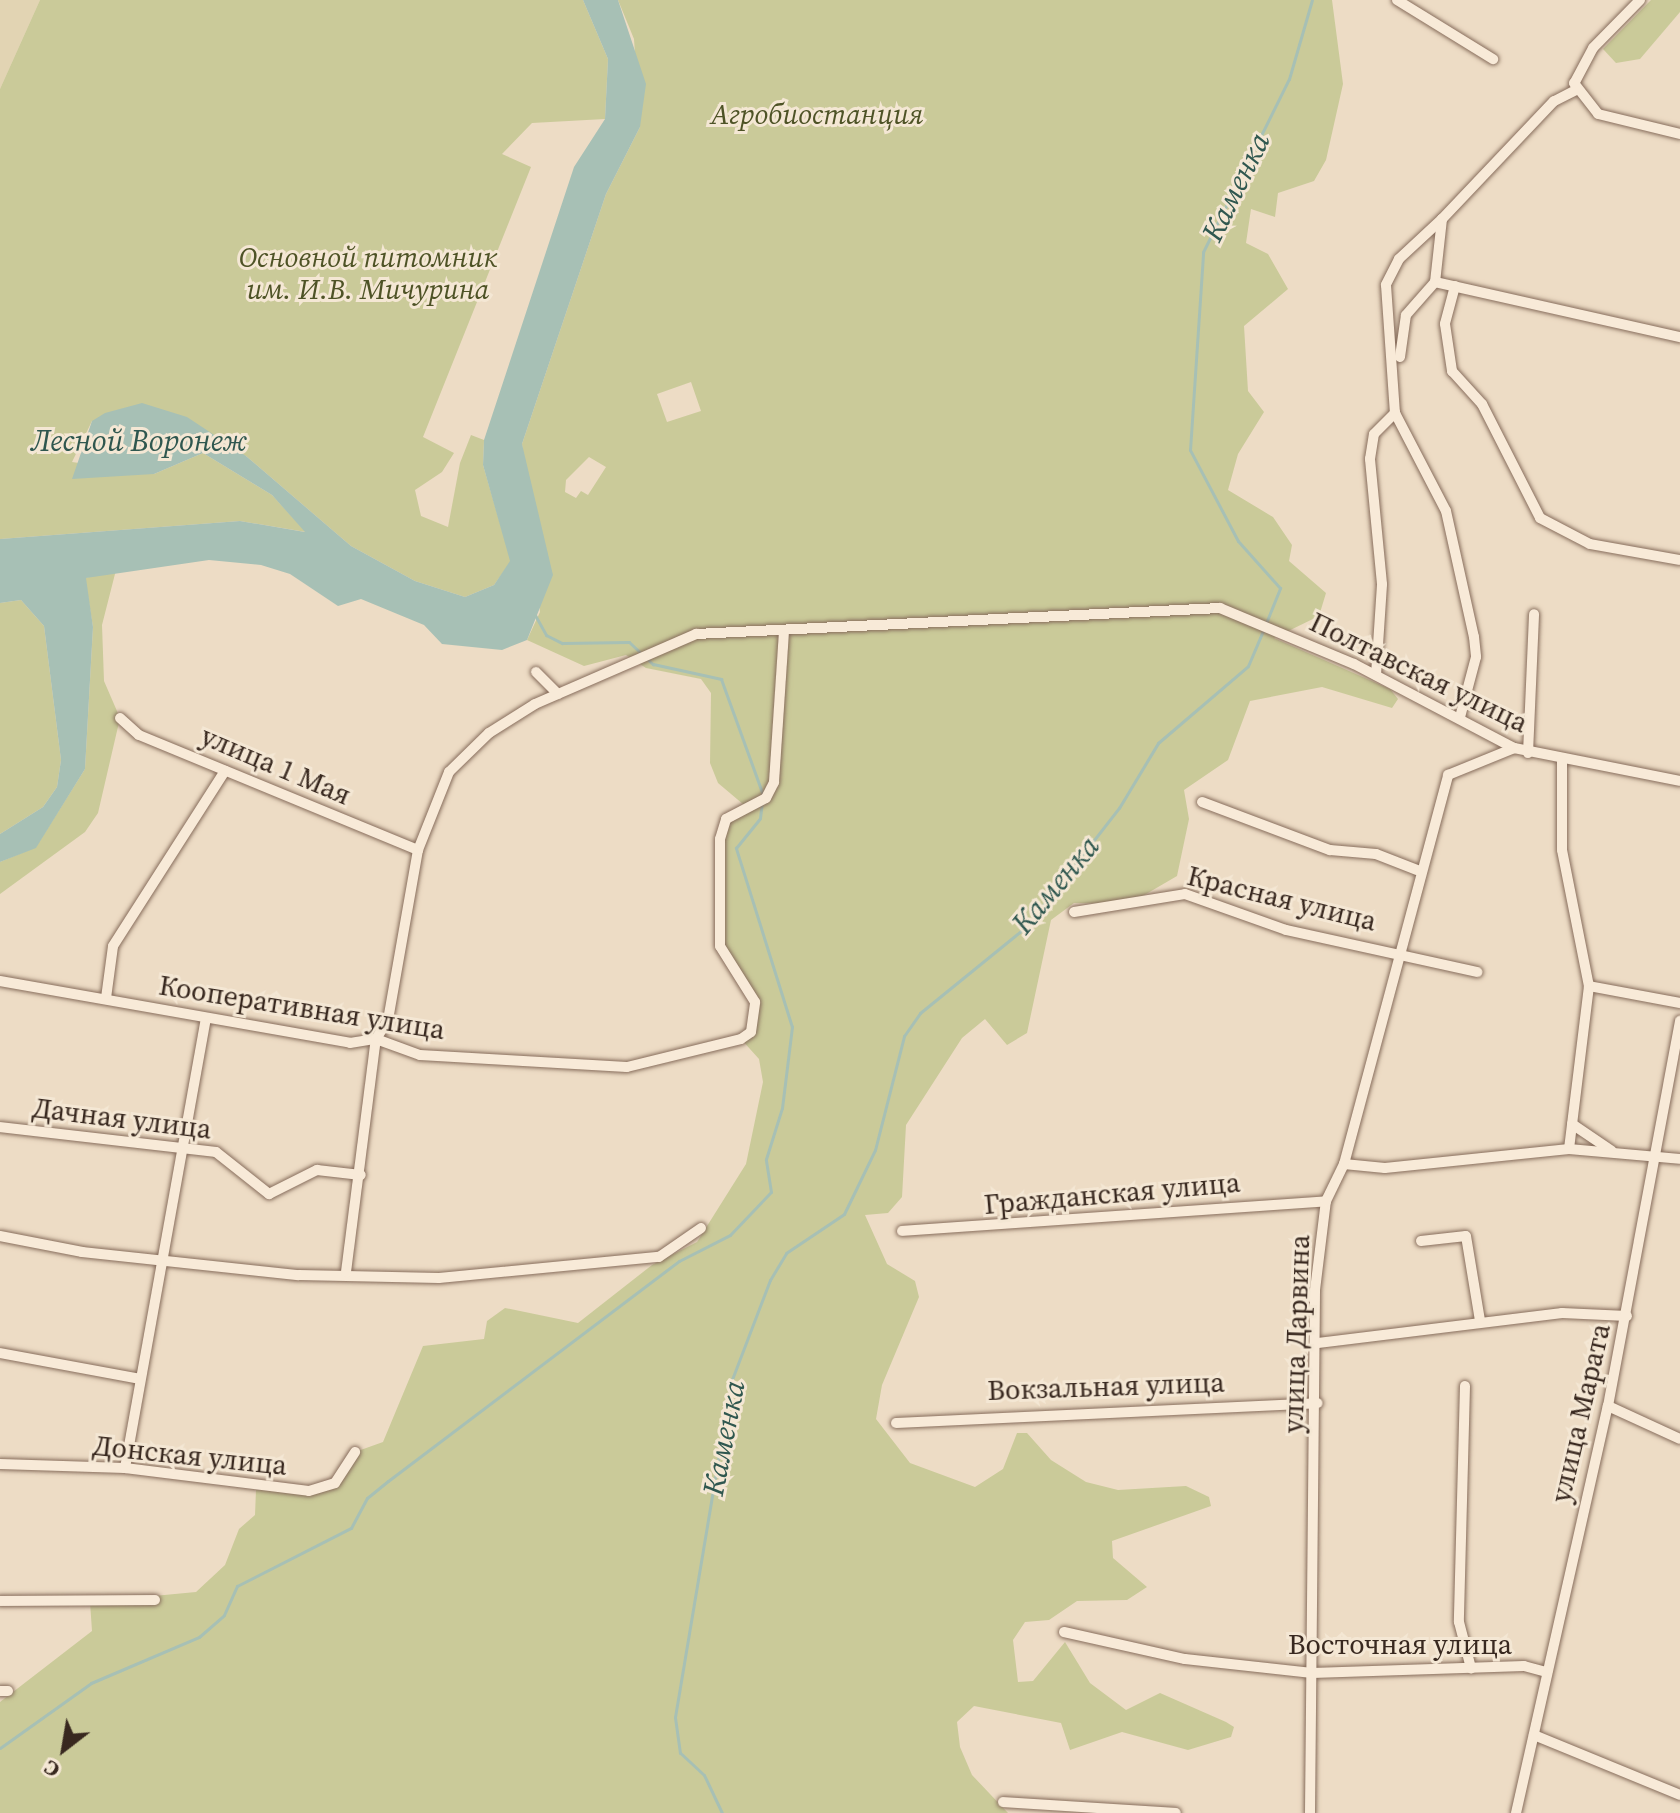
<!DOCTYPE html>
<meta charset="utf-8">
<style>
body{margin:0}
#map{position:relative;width:1680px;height:1813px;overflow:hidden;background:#eddcc5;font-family:"Source Serif 4",serif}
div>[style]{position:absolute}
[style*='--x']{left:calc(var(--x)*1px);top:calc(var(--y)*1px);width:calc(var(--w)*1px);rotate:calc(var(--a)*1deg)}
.farmland>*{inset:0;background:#e2d4b3}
.green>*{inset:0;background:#caca99}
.water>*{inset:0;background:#a7c0b5}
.stream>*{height:3px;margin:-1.5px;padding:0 1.5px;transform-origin:1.5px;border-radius:1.5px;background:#a7c0b5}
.roads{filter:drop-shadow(0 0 2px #876d5c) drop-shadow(0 0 2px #876d5c)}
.minor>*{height:10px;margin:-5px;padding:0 5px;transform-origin:5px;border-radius:5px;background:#f8ead8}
span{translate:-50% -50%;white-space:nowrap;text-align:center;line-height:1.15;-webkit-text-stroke:6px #f4e7d4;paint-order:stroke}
.park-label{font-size:28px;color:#4e5326;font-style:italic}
.street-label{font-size:28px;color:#38281f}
.water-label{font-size:30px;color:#2f574f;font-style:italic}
.north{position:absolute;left:24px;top:1709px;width:80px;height:80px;-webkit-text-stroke:6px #f4e7d4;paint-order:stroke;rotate:211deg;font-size:22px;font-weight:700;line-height:32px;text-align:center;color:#38281f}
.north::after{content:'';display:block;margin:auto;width:28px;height:36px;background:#38281f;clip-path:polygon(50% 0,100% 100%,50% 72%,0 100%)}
</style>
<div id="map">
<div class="farmland">
<div style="clip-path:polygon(0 0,40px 0,0 89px)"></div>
</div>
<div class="green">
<div style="clip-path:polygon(40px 0,583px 0,608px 59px,605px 119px,532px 123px,502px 154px,531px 167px,423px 437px,454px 453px,442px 472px,415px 490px,421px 516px,448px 527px,460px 463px,471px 435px,484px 440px,483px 465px,511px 561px,494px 585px,465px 597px,415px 581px,351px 546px,246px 456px,92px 421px,72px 462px,154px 474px,203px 453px,272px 495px,306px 532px,240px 521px,0 539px,0 89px)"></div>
<div style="clip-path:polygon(evenodd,618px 0,1332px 0,1343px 84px,1326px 160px,1314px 181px,1278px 193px,1275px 217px,1251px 209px,1246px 243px,1268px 254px,1288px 289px,1244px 326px,1248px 391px,1264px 412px,1238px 454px,1228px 490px,1273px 517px,1292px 545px,1289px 561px,1326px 593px,1319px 616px,1274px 638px,1390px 689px,1398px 699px,1392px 708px,1322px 687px,1250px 701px,1228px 760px,1184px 790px,1189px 819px,1177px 876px,1129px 904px,1074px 903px,1051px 920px,1027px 1033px,1007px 1045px,985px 1019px,962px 1038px,906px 1125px,902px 1197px,888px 1213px,865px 1215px,887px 1264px,915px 1281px,919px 1297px,882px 1385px,876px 1419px,910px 1463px,975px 1487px,1003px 1469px,1017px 1433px,1027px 1433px,1051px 1460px,1086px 1482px,1118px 1490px,1186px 1486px,1209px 1497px,1211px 1506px,1112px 1541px,1113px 1558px,1147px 1587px,1127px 1600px,1077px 1601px,1049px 1620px,1025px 1622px,1013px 1640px,1018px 1682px,1033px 1681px,1065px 1642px,1090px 1683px,1126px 1710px,1160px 1693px,1226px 1722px,1234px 1727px,1231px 1737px,1188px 1750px,1122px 1732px,1070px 1750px,1061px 1723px,974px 1706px,957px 1722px,960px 1747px,972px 1775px,1008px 1813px,0 1813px,0 1702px,92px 1631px,90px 1602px,196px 1592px,225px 1565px,239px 1529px,255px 1515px,256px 1490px,309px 1491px,334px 1484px,355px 1452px,383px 1442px,423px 1346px,484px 1339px,487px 1321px,505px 1308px,578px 1323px,652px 1265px,697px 1242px,746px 1164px,763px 1082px,759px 1059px,741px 1039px,751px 1032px,755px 1002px,720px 946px,726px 819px,750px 810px,718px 783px,710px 763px,711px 693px,701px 679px,646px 668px,626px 655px,584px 666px,527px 640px,540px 612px,522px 444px,606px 194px,640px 127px,634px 39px,618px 0,691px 382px,701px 411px,667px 422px,657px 394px,691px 382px,618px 0,589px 457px,606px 467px,588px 495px,581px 491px,576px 498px,565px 492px,566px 480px,589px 457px)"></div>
<div style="clip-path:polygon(1651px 0,1680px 0,1680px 12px,1640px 59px,1616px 63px,1603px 49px)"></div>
<div style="clip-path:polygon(116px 570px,102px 625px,104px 681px,120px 718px,98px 813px,85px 832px,0 894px,0 862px,36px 847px,85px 769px,93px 627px,85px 578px)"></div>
<div style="clip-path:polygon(21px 600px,44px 626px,61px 760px,57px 787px,43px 807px,0 834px,0 603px)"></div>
</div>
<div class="water">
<div style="clip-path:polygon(583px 0,618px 0,646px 84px,640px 127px,606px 194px,522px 444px,553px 575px,527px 640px,502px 650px,442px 644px,424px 625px,361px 599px,338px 606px,290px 574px,261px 565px,209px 560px,86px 578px,93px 627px,85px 769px,36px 848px,0 862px,0 834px,43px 807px,57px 787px,61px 760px,44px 626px,21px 600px,0 603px,0 539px,240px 521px,305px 532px,272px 495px,203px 453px,154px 474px,72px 479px,92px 421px,105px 413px,142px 403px,187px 417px,246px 456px,351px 546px,415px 581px,465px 597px,494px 585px,510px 561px,483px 465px,484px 440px,574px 167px,605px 119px,608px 59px)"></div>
</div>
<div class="stream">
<div style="--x:535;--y:615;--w:23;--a:61"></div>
<div style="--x:546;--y:635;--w:18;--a:27"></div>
<div style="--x:562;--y:643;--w:67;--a:-0.9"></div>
<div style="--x:629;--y:642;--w:33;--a:43"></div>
<div style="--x:653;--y:664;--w:70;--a:12.4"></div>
<div style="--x:721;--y:679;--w:123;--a:70.1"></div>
<div style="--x:1266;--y:623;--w:38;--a:-68"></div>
<div style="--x:1280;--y:588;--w:63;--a:-131.8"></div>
<div style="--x:1238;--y:541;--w:103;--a:-117.8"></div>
<div style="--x:1190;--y:450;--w:198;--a:-86.2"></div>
<div style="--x:1203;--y:252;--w:193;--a:-63.6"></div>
<div style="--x:1289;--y:79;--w:82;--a:-73.8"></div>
<div style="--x:0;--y:1748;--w:112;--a:-35.5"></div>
<div style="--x:91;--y:1683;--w:117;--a:-23.1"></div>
<div style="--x:199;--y:1637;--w:33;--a:-41"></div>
<div style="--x:224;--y:1615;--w:32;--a:-66"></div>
<div style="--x:237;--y:1586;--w:128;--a:-27"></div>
<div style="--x:351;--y:1528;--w:34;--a:-62"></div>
<div style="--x:367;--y:1498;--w:27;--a:-39"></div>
<div style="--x:388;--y:1481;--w:365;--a:-37.1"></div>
<div style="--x:679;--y:1261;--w:57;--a:-27"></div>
<div style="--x:730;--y:1235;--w:59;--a:-46.4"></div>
<div style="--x:771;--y:1192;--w:33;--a:-99"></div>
<div style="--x:766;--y:1159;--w:53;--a:-72.6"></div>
<div style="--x:782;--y:1108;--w:82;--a:-83"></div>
<div style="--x:792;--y:1027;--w:188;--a:-107.4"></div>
<div style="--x:736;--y:848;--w:38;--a:-51"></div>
<div style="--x:760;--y:818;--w:16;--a:-83"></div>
<div style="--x:722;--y:1813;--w:42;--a:-115.3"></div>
<div style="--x:704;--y:1775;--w:33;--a:-137"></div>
<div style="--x:680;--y:1753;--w:36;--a:-98"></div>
<div style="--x:675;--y:1717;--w:340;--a:-80.5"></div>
<div style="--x:731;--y:1382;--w:109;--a:-69.1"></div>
<div style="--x:770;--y:1280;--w:31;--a:-59"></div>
<div style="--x:786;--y:1253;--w:70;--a:-33.9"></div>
<div style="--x:844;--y:1214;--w:71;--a:-64.2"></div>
<div style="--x:875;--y:1150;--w:118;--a:-75.7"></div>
<div style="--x:904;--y:1036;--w:28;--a:-55"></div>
<div style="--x:920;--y:1013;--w:138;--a:-39.1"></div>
<div style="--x:1027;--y:926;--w:150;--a:-52.1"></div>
<div style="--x:1119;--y:808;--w:76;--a:-59"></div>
<div style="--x:1158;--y:743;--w:118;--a:-40.5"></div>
<div style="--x:1248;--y:666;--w:39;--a:-67"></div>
</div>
<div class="roads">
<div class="minor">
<div style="--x:1397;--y:0;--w:113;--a:31.6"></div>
<div style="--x:1640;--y:0;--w:67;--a:134.4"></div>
<div style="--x:1593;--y:48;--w:40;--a:118"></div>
<div style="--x:1574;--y:83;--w:39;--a:52"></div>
<div style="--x:1598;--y:114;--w:84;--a:13.7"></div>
<div style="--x:1576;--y:90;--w:25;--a:153"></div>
<div style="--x:1554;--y:101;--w:163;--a:133.5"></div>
<div style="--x:1442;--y:219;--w:63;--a:96.3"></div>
<div style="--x:1435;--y:282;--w:251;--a:12.7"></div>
<div style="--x:1442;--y:219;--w:59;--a:137.1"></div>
<div style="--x:1399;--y:259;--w:29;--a:117"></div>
<div style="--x:1386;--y:285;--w:128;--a:86"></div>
<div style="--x:1395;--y:413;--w:110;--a:62.5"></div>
<div style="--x:1446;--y:511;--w:129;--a:77.5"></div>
<div style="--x:1474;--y:637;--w:20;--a:84"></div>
<div style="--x:1476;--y:657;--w:62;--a:104.9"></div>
<div style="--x:1455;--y:286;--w:39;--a:105"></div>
<div style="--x:1445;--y:324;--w:48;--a:81.5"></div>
<div style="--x:1452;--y:371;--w:45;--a:47.7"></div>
<div style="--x:1482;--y:404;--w:128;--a:63"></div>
<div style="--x:1540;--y:518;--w:56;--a:27.5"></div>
<div style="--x:1590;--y:544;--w:91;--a:10.1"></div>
<div style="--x:1400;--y:357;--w:42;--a:-81.9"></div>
<div style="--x:1406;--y:315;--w:44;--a:-48.7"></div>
<div style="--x:536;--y:672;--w:31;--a:45"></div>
<div style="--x:1376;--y:675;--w:91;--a:-86.2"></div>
<div style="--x:1382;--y:584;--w:126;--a:-95.5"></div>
<div style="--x:1370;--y:459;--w:25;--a:-81"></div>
<div style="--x:1374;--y:434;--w:30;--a:-45"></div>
<div style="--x:120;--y:718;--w:25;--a:42"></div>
<div style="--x:139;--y:735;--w:302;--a:22.4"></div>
<div style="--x:1528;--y:753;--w:139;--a:-87.5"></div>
<div style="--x:1562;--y:760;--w:90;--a:90"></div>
<div style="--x:1562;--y:850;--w:139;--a:78.8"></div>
<div style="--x:1589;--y:986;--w:164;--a:97"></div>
<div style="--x:1202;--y:802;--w:137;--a:20.6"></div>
<div style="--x:1330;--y:850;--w:46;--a:5"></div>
<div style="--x:1376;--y:854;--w:44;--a:21.3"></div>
<div style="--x:1074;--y:912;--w:112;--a:-9.2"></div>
<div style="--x:1185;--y:894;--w:107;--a:19.6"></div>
<div style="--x:1286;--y:930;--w:196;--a:12.4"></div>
<div style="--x:0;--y:981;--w:355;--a:10"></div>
<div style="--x:350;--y:1043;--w:26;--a:-9"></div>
<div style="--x:376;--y:1039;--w:47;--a:20"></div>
<div style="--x:420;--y:1055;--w:207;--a:3.3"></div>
<div style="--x:627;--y:1067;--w:117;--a:-13.8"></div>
<div style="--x:741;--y:1039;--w:12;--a:-35"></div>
<div style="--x:751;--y:1032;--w:30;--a:-82"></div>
<div style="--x:755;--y:1002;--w:66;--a:-122"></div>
<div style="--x:720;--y:946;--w:107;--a:-90"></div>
<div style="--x:720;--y:839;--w:21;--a:-73"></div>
<div style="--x:726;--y:819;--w:45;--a:-27.7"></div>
<div style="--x:766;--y:798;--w:18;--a:-63"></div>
<div style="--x:774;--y:782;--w:151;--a:-86.2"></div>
<div style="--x:1589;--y:986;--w:93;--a:10.6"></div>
<div style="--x:106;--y:998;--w:52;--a:-82.3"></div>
<div style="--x:113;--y:946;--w:208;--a:-57.4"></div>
<div style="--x:376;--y:1039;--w:22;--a:-58"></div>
<div style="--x:388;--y:1020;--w:173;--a:-80"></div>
<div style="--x:418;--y:850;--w:84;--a:-68.3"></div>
<div style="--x:449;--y:772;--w:56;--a:-44.3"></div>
<div style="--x:489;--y:733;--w:54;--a:-32.2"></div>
<div style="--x:535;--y:704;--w:176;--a:-23.5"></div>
<div style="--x:696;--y:634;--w:525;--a:-2.84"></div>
<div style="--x:1220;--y:608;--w:145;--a:22.7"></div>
<div style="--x:1354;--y:664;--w:181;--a:27.7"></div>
<div style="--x:1514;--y:748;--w:169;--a:11.2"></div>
<div style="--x:1572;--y:1124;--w:48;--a:34"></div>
<div style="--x:0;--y:1127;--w:217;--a:6.6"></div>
<div style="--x:216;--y:1152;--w:68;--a:38.4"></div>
<div style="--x:269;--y:1194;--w:54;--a:-26.6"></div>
<div style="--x:317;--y:1170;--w:44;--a:6.5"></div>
<div style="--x:1344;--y:1164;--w:41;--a:5.6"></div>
<div style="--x:1385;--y:1168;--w:185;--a:-5.9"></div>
<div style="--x:1569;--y:1149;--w:111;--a:5.1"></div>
<div style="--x:902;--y:1231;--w:425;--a:-4"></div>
<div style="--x:0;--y:1236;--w:84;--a:11"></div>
<div style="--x:82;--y:1252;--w:218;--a:6.1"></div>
<div style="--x:299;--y:1275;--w:140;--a:1.2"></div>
<div style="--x:439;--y:1278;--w:221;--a:-5.5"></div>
<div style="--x:659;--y:1257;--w:51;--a:-34.6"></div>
<div style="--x:1421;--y:1241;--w:45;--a:-6.3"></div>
<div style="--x:1466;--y:1236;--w:86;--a:80.6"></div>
<div style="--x:346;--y:1272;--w:235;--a:-82.7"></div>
<div style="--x:1318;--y:1343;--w:246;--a:-7"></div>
<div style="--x:1562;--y:1313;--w:65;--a:2.6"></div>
<div style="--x:0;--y:1353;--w:142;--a:10.5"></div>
<div style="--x:1465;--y:1386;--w:236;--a:91.5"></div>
<div style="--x:1459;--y:1622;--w:48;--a:75.4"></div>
<div style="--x:1608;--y:1406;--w:79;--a:24.6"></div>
<div style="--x:896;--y:1423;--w:422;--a:-2.7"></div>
<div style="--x:0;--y:1464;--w:125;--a:1.8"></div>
<div style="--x:125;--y:1468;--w:185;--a:7.1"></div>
<div style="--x:309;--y:1491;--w:27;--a:-17"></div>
<div style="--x:335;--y:1483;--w:37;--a:-57"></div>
<div style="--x:125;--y:1468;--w:457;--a:-79.8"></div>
<div style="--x:0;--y:1601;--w:155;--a:-0.4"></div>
<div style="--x:1064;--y:1632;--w:124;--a:12.6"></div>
<div style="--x:1185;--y:1659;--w:128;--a:6.3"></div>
<div style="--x:1312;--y:1673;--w:212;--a:-1.9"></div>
<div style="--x:1524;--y:1666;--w:24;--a:15"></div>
<div style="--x:0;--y:1691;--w:8;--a:0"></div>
<div style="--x:1534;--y:1735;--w:158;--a:22.3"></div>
<div style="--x:1003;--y:1802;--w:173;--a:3.6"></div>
<div style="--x:1310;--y:1813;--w:523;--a:-89.45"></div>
<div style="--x:1315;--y:1290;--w:90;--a:-83"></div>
<div style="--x:1326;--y:1201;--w:41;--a:-64.1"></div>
<div style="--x:1344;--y:1164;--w:403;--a:-75"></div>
<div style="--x:1448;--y:775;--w:71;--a:-22.2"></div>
<div style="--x:1516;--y:1813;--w:417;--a:-77.3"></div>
<div style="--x:1608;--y:1406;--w:392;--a:-79.4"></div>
</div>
</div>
<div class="park-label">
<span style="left:817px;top:114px">Агробиостанция</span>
<span style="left:368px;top:273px">Основной питомник<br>им. И.В. Мичурина</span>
</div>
<div class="street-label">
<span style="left:1419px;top:672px;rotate:26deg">Полтавская улица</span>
<span style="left:276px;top:765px;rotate:23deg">улица 1 Мая</span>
<span style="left:1282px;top:898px;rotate:14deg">Красная улица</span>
<span style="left:302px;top:1007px;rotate:9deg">Кооперативная улица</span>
<span style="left:122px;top:1118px;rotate:7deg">Дачная улица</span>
<span style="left:1112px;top:1193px;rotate:-5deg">Гражданская улица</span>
<span style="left:1296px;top:1334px;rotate:-88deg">улица Дарвина</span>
<span style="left:1106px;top:1386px;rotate:-2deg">Вокзальная улица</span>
<span style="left:1580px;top:1413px;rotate:-77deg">улица Марата</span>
<span style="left:190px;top:1455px;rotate:6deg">Донская улица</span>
<span style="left:1400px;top:1644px">Восточная улица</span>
</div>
<div class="water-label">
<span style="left:1236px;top:187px;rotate:-64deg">Каменка</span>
<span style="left:139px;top:441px">Лесной Воронеж</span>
<span style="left:1056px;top:885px;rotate:-50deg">Каменка</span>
<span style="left:724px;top:1438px;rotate:-79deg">Каменка</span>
</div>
<div class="north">С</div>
</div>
